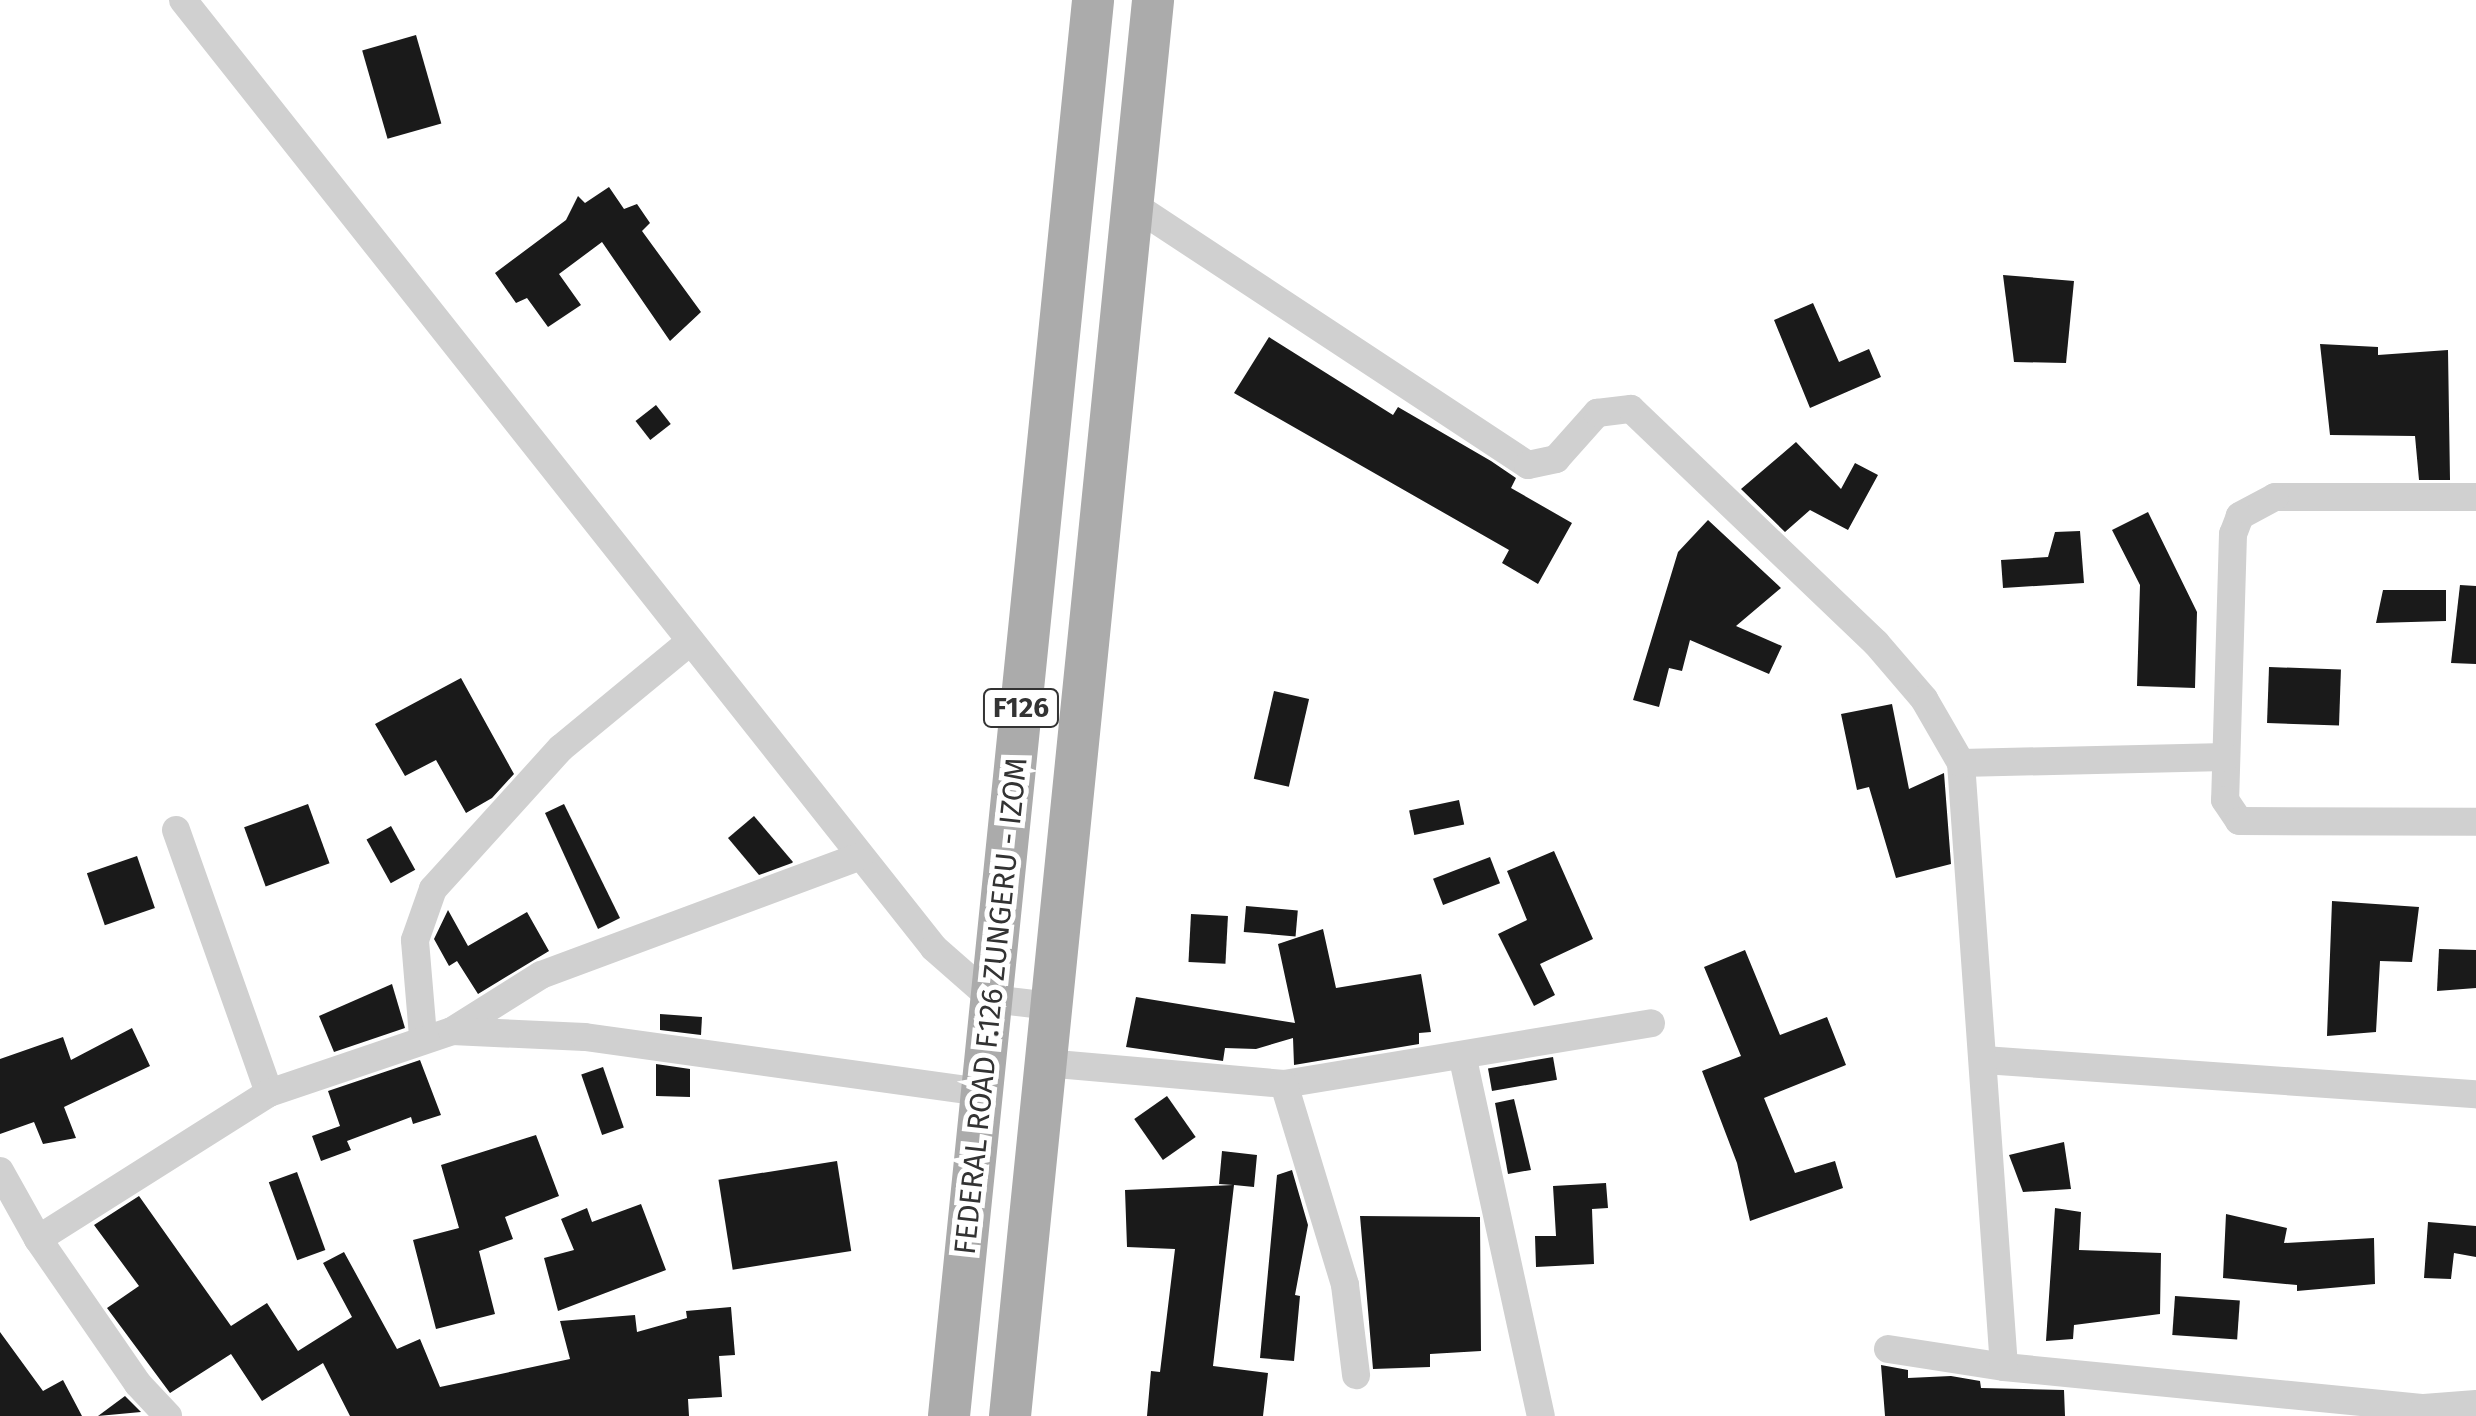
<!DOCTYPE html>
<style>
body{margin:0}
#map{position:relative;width:2476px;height:1416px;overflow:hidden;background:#fff;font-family:"Fira Sans",sans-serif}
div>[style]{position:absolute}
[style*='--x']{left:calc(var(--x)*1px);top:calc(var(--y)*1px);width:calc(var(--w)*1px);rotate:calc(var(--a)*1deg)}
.building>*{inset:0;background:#1a1a1a;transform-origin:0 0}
.minor>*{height:28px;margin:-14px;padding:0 14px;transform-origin:14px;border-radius:14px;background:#d0d0d0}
.primary>*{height:42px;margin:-21px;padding:0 21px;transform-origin:21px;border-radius:21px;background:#ababab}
span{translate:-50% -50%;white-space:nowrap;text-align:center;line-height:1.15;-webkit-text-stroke:10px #fff;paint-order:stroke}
.shield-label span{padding:2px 8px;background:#fff;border:2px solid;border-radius:8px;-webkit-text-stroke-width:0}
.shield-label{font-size:28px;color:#333;font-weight:700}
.street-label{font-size:30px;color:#333}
</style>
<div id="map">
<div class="building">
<div style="left:416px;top:35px;width:92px;height:56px;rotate:74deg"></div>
<div style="clip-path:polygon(609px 187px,624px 209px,637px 204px,650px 223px,642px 231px,701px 312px,670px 341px,602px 242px,559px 274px,581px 305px,548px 327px,527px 298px,516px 303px,495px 273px,566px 220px,578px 196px,585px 203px)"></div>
<div style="clip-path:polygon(2003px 275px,2074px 281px,2066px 363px,2014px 362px)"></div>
<div style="clip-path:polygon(1813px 303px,1839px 362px,1869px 349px,1881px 377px,1810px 408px,1774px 320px)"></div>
<div style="clip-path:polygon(1269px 337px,1393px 415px,1398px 407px,1491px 461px,1516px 478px,1511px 488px,1572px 523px,1538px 584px,1502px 563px,1509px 550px,1234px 393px)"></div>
<div style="clip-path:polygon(2320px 344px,2378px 347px,2378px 355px,2448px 350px,2450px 480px,2419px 480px,2415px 436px,2330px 435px)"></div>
<div style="left:656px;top:405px;width:24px;height:26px;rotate:52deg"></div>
<div style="clip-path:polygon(1796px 442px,1841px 489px,1855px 463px,1878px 475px,1848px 530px,1810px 510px,1785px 532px,1741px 489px)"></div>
<div style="clip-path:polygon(2148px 512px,2197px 612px,2195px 688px,2137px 686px,2140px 585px,2112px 530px)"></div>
<div style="clip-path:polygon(1708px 520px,1781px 588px,1736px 626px,1782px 646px,1769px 674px,1690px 640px,1682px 671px,1669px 668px,1659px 707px,1633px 700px,1678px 552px)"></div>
<div style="clip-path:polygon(2080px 531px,2084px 583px,2003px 588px,2001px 560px,2048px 557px,2055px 532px)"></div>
<div style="clip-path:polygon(2460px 585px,2476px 586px,2476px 664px,2451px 663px)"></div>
<div style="clip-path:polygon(2383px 590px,2446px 590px,2446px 621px,2376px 623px)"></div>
<div style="left:2269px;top:667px;width:72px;height:56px;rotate:2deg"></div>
<div style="clip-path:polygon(461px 678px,514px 774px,492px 798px,466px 813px,436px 760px,405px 776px,375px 724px)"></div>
<div style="left:1274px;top:691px;width:36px;height:90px;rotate:13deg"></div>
<div style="clip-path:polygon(1892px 704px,1909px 789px,1944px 773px,1951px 864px,1896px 878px,1869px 787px,1857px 790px,1841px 714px)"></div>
<div style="left:1459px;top:800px;width:25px;height:51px;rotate:78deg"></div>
<div style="left:308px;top:804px;width:63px;height:68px;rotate:70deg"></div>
<div style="clip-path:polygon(564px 804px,620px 918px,598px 929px,545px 813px)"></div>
<div style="clip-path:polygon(754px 816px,793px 862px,792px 863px,759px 875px,728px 838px)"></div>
<div style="left:391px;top:826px;width:50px;height:28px;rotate:61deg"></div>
<div style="clip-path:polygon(1554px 851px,1593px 939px,1540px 964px,1555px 995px,1534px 1006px,1498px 934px,1527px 920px,1507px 871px)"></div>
<div style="left:137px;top:856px;width:55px;height:53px;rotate:71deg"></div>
<div style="left:1490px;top:857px;width:28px;height:61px;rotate:69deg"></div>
<div style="clip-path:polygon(2332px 901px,2419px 907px,2412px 962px,2380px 961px,2376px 1032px,2327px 1036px)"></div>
<div style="left:1246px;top:906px;width:52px;height:26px;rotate:5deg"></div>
<div style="clip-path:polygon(448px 910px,468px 946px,527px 912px,549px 951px,478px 994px,457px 961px,449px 966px,434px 939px)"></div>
<div style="left:1191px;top:914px;width:37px;height:48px;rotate:3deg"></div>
<div style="clip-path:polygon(1323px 929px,1336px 988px,1421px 974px,1431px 1032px,1419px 1033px,1419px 1044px,1294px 1065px,1293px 1038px,1256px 1049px,1225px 1048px,1223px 1061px,1126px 1047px,1136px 997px,1295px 1023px,1278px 944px)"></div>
<div style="clip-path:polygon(2439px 949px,2476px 950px,2476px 988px,2437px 991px)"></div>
<div style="clip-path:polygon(1745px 950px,1780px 1035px,1827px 1017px,1846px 1065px,1764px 1098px,1795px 1173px,1835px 1161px,1843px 1188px,1750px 1221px,1737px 1163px,1702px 1071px,1741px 1056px,1704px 967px)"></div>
<div style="clip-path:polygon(392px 984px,405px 1028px,334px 1052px,319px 1016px)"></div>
<div style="clip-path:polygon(660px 1014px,702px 1017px,701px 1035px,660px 1030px)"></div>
<div style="clip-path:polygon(132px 1028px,150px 1066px,64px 1107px,76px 1138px,43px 1144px,34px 1122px,0 1134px,0 1059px,63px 1037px,71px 1060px)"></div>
<div style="left:1553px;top:1057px;width:23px;height:66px;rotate:80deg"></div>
<div style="clip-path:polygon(420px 1060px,441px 1115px,413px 1124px,411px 1117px,347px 1141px,351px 1150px,321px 1161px,312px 1136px,340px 1126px,328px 1091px)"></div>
<div style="clip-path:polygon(656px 1064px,690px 1069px,690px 1097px,656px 1096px)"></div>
<div style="left:603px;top:1067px;width:64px;height:23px;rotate:71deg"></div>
<div style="left:1167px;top:1096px;width:50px;height:40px;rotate:55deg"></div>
<div style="clip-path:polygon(1514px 1099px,1531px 1170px,1508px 1174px,1495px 1103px)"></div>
<div style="clip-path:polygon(536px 1135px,559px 1196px,505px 1217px,513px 1239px,479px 1251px,495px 1314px,436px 1329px,413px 1240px,459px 1228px,441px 1165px)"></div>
<div style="clip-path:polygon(2064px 1142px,2071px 1189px,2023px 1192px,2009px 1155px)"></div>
<div style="clip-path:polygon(1222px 1151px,1257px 1155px,1254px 1187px,1234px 1185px,1213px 1366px,1268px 1373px,1263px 1416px,1147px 1416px,1151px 1371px,1160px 1372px,1175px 1249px,1127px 1247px,1125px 1190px,1233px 1185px,1219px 1184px)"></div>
<div style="left:837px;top:1161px;width:91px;height:120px;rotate:81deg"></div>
<div style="clip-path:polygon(1292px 1170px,1308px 1225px,1295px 1295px,1300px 1296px,1294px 1361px,1260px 1358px,1277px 1175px)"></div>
<div style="left:297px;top:1172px;width:83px;height:30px;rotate:70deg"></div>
<div style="clip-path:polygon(1606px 1183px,1608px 1208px,1592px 1209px,1594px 1264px,1536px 1267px,1535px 1236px,1556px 1236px,1553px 1186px)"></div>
<div style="clip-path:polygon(139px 1196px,231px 1326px,267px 1303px,298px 1351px,352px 1317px,323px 1263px,344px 1252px,397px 1349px,420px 1339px,440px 1387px,570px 1359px,560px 1321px,635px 1315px,637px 1332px,687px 1318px,686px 1311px,731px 1307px,735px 1355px,719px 1356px,722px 1397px,688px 1399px,689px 1416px,350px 1416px,323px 1363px,262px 1401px,231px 1354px,170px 1393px,107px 1308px,139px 1286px,94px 1225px)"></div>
<div style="clip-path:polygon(641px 1204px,666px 1270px,558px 1311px,544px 1258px,574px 1250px,561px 1219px,587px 1208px,592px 1222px)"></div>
<div style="clip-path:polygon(2055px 1208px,2081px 1212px,2079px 1250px,2161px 1253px,2160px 1314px,2074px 1325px,2073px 1339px,2046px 1341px)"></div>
<div style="clip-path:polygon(2226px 1214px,2287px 1228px,2284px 1243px,2374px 1238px,2375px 1284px,2297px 1291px,2297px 1285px,2223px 1278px)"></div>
<div style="clip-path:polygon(1360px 1216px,1480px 1217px,1481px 1351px,1430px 1354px,1430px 1367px,1373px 1369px)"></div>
<div style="clip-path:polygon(2428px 1222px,2476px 1226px,2476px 1257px,2454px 1253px,2451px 1279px,2424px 1278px)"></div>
<div style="left:2175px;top:1296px;width:65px;height:39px;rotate:4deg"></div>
<div style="clip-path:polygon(0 1332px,43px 1391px,63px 1380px,82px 1416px,0 1416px)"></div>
<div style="clip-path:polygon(1881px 1365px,1908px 1370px,1908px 1378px,1951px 1376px,1980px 1381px,1981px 1388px,2064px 1390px,2065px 1416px,1885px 1416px)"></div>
<div style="clip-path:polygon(125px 1396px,141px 1412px,98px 1416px)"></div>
</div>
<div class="minor">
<div style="--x:183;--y:0;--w:1209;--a:51.61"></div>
<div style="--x:934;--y:948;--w:77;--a:41.3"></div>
<div style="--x:992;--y:999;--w:59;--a:6.8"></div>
<div style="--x:1132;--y:204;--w:474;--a:33.4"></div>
<div style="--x:1528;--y:465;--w:29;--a:-12"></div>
<div style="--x:1556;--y:459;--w:62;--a:-48.3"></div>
<div style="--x:1597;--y:413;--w:34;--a:-7"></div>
<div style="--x:1631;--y:409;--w:339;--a:43.7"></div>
<div style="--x:1876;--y:643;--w:74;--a:49.4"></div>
<div style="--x:1924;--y:699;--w:74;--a:60"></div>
<div style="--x:2476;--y:497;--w:201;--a:180"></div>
<div style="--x:2275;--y:497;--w:40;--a:152"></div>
<div style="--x:2240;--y:516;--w:19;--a:111"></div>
<div style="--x:2233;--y:534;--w:266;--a:91.7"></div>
<div style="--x:2225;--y:800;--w:25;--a:56"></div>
<div style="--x:2239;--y:821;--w:237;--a:0.2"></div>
<div style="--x:176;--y:830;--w:279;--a:70.5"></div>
<div style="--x:452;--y:1031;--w:105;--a:-32.2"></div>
<div style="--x:541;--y:975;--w:341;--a:-20.4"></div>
<div style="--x:423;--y:1036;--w:96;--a:-94.8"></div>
<div style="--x:415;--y:940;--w:54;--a:-70.6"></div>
<div style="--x:433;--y:889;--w:190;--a:-47.8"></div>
<div style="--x:561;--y:748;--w:168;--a:-39.5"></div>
<div style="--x:1463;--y:1059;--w:365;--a:77.7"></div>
<div style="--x:1984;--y:1060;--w:493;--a:4"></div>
<div style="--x:1045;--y:1063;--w:240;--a:5"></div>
<div style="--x:1284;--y:1084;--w:372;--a:-9.4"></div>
<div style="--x:1284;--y:1084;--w:210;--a:73.1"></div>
<div style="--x:1345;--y:1285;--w:91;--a:83"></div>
<div style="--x:0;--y:1171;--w:78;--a:60.8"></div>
<div style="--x:38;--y:1239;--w:176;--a:55.4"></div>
<div style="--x:138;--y:1384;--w:44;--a:46.8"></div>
<div style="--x:38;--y:1239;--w:273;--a:-32.3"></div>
<div style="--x:269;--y:1093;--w:193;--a:-18.7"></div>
<div style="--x:452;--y:1031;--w:133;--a:2.6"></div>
<div style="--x:585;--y:1037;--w:401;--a:7.9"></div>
<div style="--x:1888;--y:1349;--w:117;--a:8.8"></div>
<div style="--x:2004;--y:1367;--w:422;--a:5.6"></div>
<div style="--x:2424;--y:1408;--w:52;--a:-4.4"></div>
<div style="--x:2004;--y:1367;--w:606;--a:-94.07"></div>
<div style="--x:1961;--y:763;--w:265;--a:-1.3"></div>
</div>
<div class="primary">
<div style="--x:949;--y:1416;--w:1423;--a:-84.19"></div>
<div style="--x:1010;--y:1416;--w:1423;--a:-84.23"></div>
</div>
<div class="shield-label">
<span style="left:1021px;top:708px">F126</span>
</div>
<div class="street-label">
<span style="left:991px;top:1006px;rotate:-84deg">FEDERAL ROAD F.126 ZUNGERU - IZOM</span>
</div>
</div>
